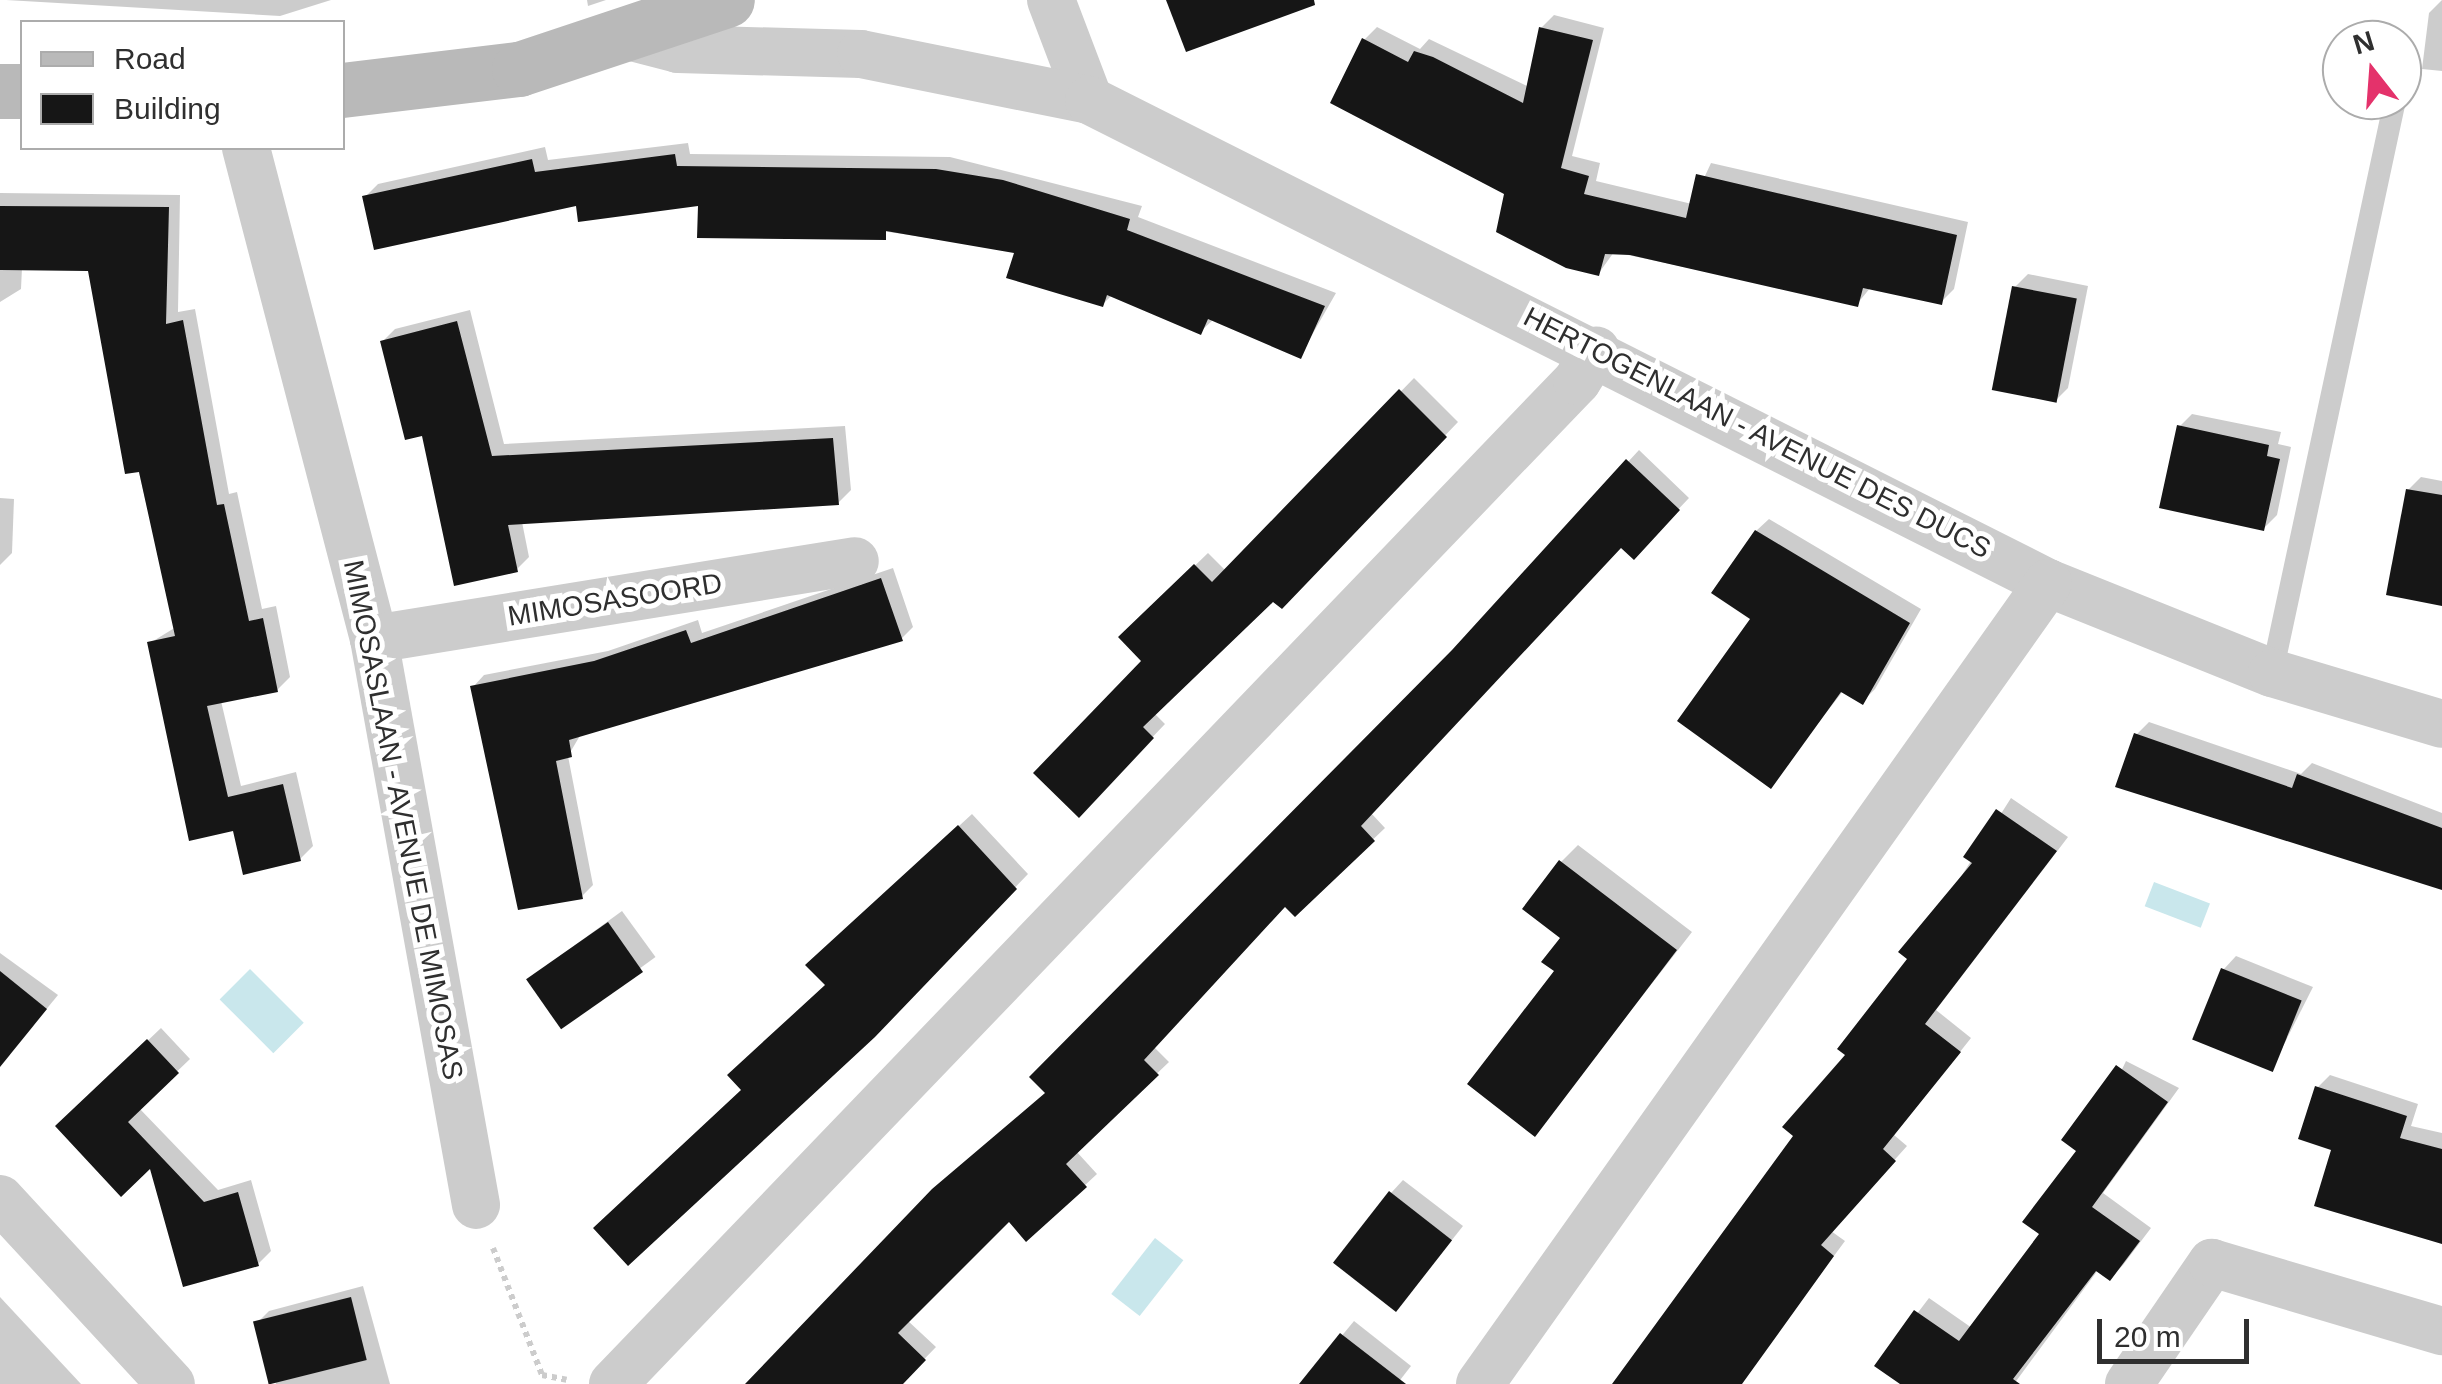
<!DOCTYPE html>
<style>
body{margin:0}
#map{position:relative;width:2442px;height:1384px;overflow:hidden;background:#fff;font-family:Helvetica,sans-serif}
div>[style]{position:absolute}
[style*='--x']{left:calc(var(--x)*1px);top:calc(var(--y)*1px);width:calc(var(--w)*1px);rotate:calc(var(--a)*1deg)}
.water>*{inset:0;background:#c9e7ec;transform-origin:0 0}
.shadow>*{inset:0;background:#0003;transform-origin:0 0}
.building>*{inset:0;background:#161616;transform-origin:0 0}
.path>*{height:6px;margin-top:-3px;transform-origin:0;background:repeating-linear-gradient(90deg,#ccc 0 5px,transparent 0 10px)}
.lane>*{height:22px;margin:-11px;padding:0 11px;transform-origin:11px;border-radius:11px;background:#ccc}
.street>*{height:48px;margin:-24px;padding:0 24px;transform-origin:24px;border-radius:24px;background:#ccc}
.secondary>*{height:55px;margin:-27.5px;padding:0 27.5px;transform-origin:27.5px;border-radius:27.5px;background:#b9b9b9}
span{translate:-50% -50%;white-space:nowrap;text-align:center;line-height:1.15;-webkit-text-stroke:10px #fff;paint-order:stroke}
.street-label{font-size:28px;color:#2f2f2f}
.legend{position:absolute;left:20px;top:20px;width:325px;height:130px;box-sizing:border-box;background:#fff;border:2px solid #acacac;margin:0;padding:12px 18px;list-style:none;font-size:30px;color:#2f2f2f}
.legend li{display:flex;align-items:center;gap:20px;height:50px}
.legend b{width:50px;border:2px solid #acacac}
.north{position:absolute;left:2322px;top:20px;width:100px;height:100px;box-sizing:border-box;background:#fff;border:2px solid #acacac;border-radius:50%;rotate:343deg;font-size:28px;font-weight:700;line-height:40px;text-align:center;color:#2f2f2f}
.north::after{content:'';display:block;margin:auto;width:35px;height:45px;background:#e4326b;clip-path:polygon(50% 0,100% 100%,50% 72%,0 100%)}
.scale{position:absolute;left:2097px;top:1319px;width:152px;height:45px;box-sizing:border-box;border:5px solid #2f2f2f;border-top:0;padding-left:12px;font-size:30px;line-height:35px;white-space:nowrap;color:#2f2f2f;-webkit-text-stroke:8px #fff;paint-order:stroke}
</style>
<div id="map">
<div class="water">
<div style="left:2154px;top:882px;width:60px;height:26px;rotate:21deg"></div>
<div style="left:250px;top:969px;width:76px;height:43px;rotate:45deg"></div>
<div style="left:1155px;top:1238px;width:36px;height:71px;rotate:38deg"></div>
</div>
<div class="shadow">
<div style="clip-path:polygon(6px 0,331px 0,280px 16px)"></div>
<div style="clip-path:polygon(587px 0,606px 0,588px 6px)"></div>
<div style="clip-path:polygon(2442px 0,2442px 71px,2422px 69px,2429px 13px)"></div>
<div style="clip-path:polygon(1554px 15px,1604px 28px,1572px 156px,1600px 163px,1596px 181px,1692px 204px,1711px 163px,1968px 222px,1954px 289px,1941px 302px,1871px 287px,1857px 304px,1614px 252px,1599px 273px,1507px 192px,1364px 40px,1377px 27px,1420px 49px,1429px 39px,1529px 87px,1541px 28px)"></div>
<div style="clip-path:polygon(688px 143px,690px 154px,950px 157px,1142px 206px,1138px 217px,1336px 293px,1300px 356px,1214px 319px,1200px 332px,1112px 295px,1103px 304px,1017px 251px,700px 204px,365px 197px,378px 184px,545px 147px,548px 160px)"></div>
<div style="clip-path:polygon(0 193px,180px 195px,178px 312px,195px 309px,229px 494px,237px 492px,262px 609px,276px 606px,290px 677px,277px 690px,221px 701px,241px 786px,296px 772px,313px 846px,300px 859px,234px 828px,150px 643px,176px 627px,90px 269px,22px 268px,21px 289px,0 302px)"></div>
<div style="clip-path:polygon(2028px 274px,2088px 286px,2068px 388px,2055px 401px,2015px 287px)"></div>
<div style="clip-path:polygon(470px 310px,504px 444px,845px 426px,851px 490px,838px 503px,522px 522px,529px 557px,516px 570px,424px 433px,382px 342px,395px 329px)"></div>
<div style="clip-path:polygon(1414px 378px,1458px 422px,1282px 606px,1273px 598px,1154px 713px,1165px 724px,1079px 814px,1144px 661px,1121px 637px,1208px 553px,1226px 571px)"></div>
<div style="clip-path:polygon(2192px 414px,2281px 432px,2278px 444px,2291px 447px,2277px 515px,2264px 528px,2179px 427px)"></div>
<div style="clip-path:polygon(1639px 450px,1689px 498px,1634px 556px,1622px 545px,1371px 813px,1385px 828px,1295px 914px,1286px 904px,1154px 1047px,1169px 1062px,1076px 1151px,1097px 1174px,1027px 1239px,1009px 1219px,907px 1320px,936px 1347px,900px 1384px,746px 1384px,1048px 1092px)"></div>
<div style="clip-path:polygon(2421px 477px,2442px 481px,2442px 604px,2408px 490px)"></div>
<div style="clip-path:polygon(0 498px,14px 499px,12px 553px,0 565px)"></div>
<div style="clip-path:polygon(1769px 519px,1921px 609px,1875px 689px,1862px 702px,1843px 691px,1770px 785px,1753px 619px,1756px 531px)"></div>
<div style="clip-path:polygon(893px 568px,913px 627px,901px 639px,581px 734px,568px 756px,593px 885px,582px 896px,473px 687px,484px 675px,608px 651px,698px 620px,702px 633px)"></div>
<div style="clip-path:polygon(2149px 722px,2301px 774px,2312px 763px,2442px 813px,2442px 887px,2136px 735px)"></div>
<div style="clip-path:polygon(2011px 798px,2068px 837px,1936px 1010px,1971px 1038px,1894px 1135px,1907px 1146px,1831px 1231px,1845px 1241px,1739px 1384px,1613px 1384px,1796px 1136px)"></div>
<div style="clip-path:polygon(972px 814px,1028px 874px,874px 1035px,744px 1090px,828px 984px,822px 952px)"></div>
<div style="clip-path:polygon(1578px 845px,1692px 932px,1535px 1134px,1564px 937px,1561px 862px)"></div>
<div style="left:622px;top:911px;width:57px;height:114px;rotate:54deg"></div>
<div style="clip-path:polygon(0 953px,58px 995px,0 1066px)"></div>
<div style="clip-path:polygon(2236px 956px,2313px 987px,2272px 1068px,2224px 969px)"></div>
<div style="clip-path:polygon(161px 1028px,190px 1059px,139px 1108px,218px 1190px,251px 1180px,271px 1251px,258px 1264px,152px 1165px,58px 1126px)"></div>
<div style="clip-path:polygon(2126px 1061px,2179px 1088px,2103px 1193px,2151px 1228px,2123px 1265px,2110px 1278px,2098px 1270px,2014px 1384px,1904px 1384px,1878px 1365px,1929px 1298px,1972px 1328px,2043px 1234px)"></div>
<div style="clip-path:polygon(2330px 1075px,2418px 1104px,2411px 1126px,2442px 1133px,2442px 1240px,2335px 1149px,2317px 1088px)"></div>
<div style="clip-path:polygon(1403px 1180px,1463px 1226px,1398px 1308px,1391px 1193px)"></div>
<div style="clip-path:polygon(363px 1286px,390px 1384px,276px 1384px,256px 1324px,269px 1311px)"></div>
<div style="clip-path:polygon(0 1297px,81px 1384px,0 1384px)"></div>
<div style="clip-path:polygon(1354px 1321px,1411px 1366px,1397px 1384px,1302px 1384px)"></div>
</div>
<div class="building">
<div style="clip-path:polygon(1166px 0,1314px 0,1315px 5px,1186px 52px)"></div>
<div style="clip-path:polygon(1539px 27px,1593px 40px,1561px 168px,1589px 176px,1584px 194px,1686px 218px,1696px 174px,1957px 235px,1942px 305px,1863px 288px,1858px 307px,1630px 255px,1605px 254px,1599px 276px,1566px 268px,1496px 232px,1504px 194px,1330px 103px,1362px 38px,1408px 62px,1414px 51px,1433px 57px,1523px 103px)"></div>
<div style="clip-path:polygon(675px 154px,677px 166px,936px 169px,1003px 180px,1130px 219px,1127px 230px,1325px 306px,1301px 359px,1208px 319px,1201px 335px,1107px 295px,1103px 307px,1006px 278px,1014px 253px,886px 231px,886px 240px,697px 238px,698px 206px,578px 222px,576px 206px,374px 250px,362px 196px,532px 159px,535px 172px)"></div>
<div style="clip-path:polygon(0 206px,169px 207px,166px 324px,183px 320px,217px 505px,224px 504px,249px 621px,263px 618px,278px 692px,207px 706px,228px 797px,283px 784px,301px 861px,243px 875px,233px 831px,189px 841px,147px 642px,175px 636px,139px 472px,125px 474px,88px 271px,0 270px)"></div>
<div style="left:2012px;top:286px;width:66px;height:106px;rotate:11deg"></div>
<div style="clip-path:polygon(457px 321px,492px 456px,833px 438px,839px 505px,508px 525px,518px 572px,454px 586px,422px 436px,405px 440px,380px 341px)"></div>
<div style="clip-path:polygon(1399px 389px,1447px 437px,1282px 609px,1273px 602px,1143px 727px,1154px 738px,1079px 818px,1033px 773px,1141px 661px,1118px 637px,1194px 564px,1212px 582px)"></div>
<div style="clip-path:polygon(2177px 425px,2269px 445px,2267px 456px,2280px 459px,2264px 531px,2159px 508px)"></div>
<div style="clip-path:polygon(1626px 459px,1680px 510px,1634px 560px,1621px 548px,1361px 826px,1375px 841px,1295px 917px,1285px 907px,1144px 1060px,1159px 1075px,1066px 1164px,1087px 1187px,1026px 1242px,1009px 1222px,898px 1333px,926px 1360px,903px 1384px,745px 1384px,932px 1189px,1045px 1093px,1029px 1077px,1452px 650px)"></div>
<div style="clip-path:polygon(2406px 489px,2442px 495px,2442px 606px,2386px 595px)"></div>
<div style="clip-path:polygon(1755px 530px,1910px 623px,1863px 705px,1841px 692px,1771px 789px,1677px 721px,1750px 619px,1711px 593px)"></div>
<div style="clip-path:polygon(881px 578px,903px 641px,569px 740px,572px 757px,556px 761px,583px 899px,518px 910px,470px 686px,594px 661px,686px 630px,691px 643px)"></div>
<div style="clip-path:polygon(2134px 733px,2292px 788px,2297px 774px,2442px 828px,2442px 890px,2115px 787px)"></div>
<div style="clip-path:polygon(1996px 809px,2057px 851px,1925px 1024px,1961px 1052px,1883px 1149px,1896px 1161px,1821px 1245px,1834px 1256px,1742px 1384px,1612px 1384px,1793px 1136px,1782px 1127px,1845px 1055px,1837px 1049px,1907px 959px,1898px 952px,1972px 863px,1963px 857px)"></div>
<div style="clip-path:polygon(958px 825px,1017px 889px,875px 1037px,628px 1266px,593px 1228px,741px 1090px,727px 1075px,825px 985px,805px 965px)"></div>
<div style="clip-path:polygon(1559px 860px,1677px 950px,1535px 1137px,1467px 1084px,1554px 971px,1541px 962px,1560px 938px,1522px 909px)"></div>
<div style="left:608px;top:922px;width:61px;height:100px;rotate:55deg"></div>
<div style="left:2221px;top:968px;width:87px;height:77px;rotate:22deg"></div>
<div style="clip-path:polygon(0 971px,47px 1009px,0 1067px)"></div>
<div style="clip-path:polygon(147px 1039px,179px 1073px,128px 1122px,204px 1202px,238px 1192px,259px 1266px,183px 1287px,150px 1169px,121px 1197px,55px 1126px)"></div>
<div style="clip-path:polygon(2116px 1065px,2168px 1102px,2092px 1207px,2140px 1241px,2110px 1281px,2096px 1271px,2013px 1379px,2020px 1384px,1900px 1384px,1874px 1366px,1914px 1310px,1959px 1341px,2039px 1234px,2022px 1222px,2076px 1151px,2061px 1140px)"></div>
<div style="clip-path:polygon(2315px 1086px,2407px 1116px,2400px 1138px,2442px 1149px,2442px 1244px,2314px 1206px,2331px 1150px,2298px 1139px)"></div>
<div style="left:1389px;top:1191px;width:80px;height:91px;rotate:38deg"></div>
<div style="left:351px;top:1297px;width:65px;height:101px;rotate:76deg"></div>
<div style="clip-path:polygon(1340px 1333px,1406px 1384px,1299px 1384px)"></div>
</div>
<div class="path">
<div style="--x:493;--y:1248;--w:136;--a:68.9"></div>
<div style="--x:542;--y:1375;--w:25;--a:11"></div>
</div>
<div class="lane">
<div style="--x:2272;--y:673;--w:586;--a:-77.88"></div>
</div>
<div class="street">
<div style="--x:1051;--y:0;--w:107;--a:69.2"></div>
<div style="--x:632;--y:37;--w:48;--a:14.6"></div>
<div style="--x:678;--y:49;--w:183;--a:1.6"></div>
<div style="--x:861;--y:54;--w:233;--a:11.4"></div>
<div style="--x:1089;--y:100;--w:1074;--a:26.73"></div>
<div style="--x:2048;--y:583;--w:241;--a:21.9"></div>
<div style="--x:2272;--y:673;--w:177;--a:16.7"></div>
<div style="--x:246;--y:148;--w:507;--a:75.39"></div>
<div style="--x:374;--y:639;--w:575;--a:79.78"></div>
<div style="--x:374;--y:639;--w:487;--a:-9.2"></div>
<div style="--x:0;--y:1199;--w:252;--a:47.3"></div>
<div style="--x:613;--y:1384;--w:1391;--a:-46.14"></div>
<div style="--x:1577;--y:381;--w:36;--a:-58"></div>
<div style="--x:1480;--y:1384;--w:982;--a:-54.66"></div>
<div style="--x:2129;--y:1384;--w:147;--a:-55.6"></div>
<div style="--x:2212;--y:1263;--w:240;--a:16.5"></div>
</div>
<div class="secondary">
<div style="--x:342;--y:90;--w:178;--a:-6.8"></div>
<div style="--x:519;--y:69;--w:219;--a:-18.4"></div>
<div style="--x:0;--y:91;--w:22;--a:0"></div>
</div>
<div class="street-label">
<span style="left:1757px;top:433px;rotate:27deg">HERTOGENLAAN - AVENUE DES DUCS</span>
<span style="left:615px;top:600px;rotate:-9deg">MIMOSASOORD</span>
<span style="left:403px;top:820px;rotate:79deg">MIMOSASLAAN - AVENUE DE MIMOSAS</span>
</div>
<ul class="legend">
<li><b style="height:12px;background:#b9b9b9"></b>Road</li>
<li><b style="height:28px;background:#161616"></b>Building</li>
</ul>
<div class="north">N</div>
<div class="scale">20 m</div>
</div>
